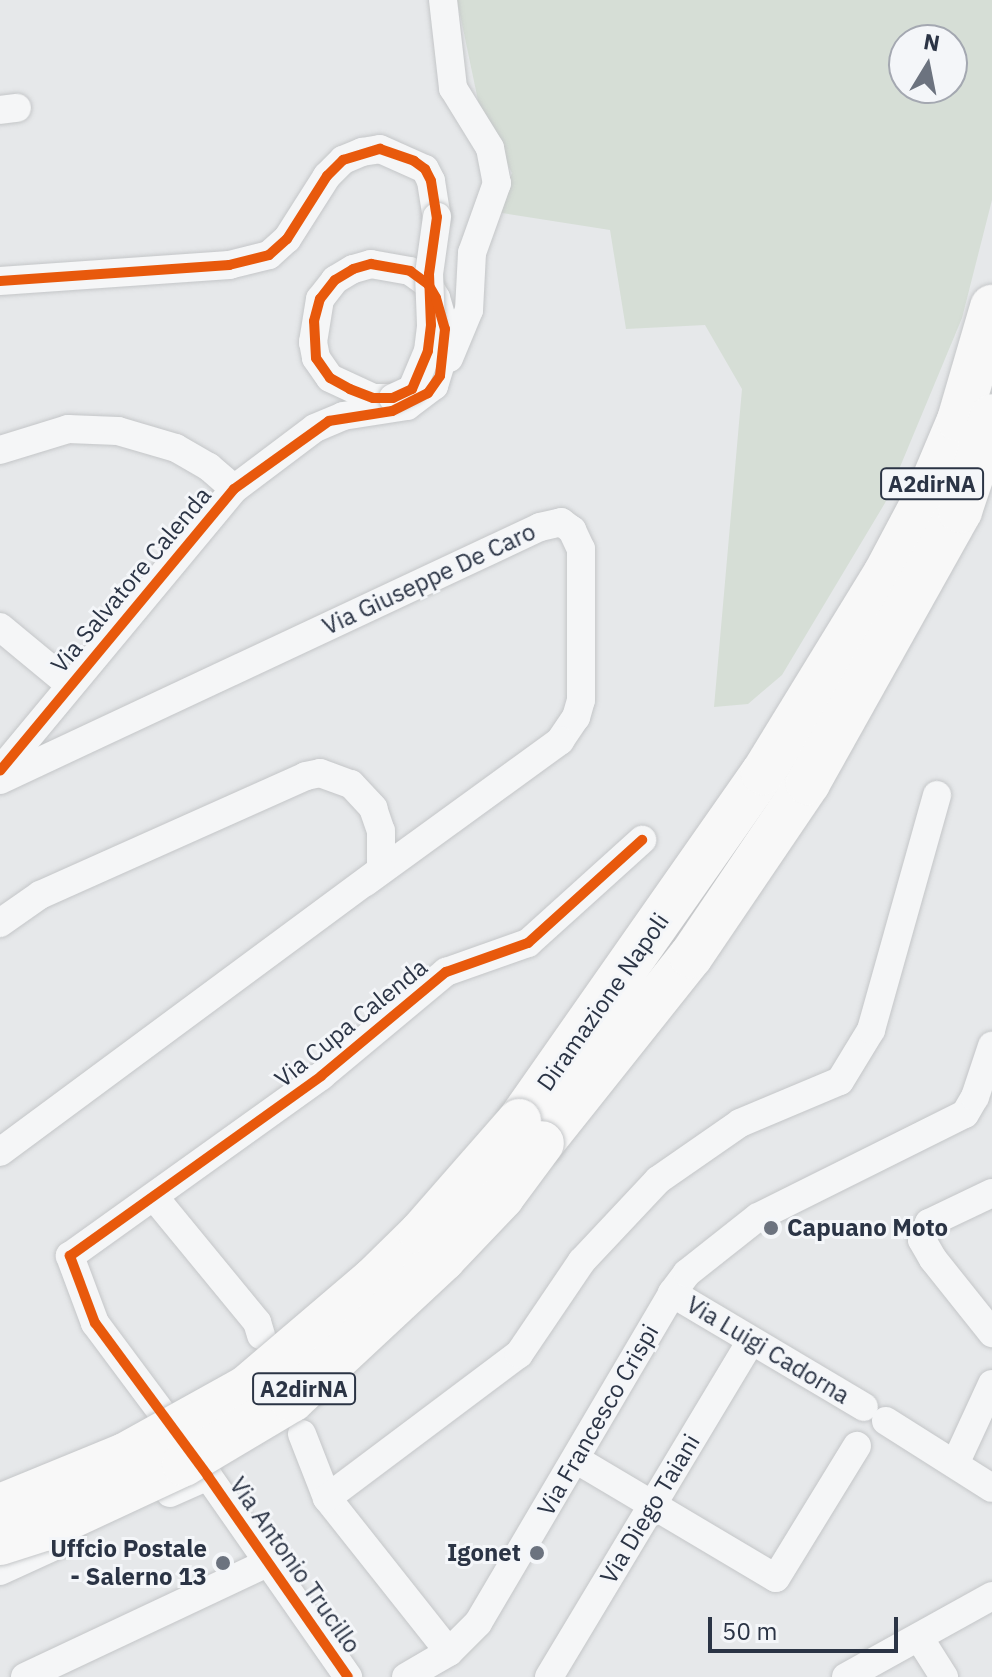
<!DOCTYPE html>
<html>
<head>
<meta charset="utf-8">
<style>
  body { margin:0 }
  #map { position:relative; width:992px; height:1677px; overflow:hidden; background:#e6e8ea; font-family:"IBM Plex Sans",sans-serif }
  div>[style] { position:absolute }
  [style*='--x'] { left:calc(var(--x)*1px); top:calc(var(--y)*1px); width:calc(var(--w)*1px); rotate:calc(var(--a)*1deg) }
  .green>* { inset:0; background:#d6ded6 }
  .roads { filter:drop-shadow(0 0 2px #c4c6c8) drop-shadow(0 0 2px #c4c6c8) }
  .minor>* { height:28px; margin:-14px; padding:0 14px; transform-origin:14px; border-radius:14px; background:#f5f6f7 }
  .motorway>* { height:44px; margin:-22px; padding:0 22px; transform-origin:22px; border-radius:22px; background:#f8f8f8 }
  .bridges { filter:drop-shadow(0 0 2px #c4c6c8) drop-shadow(0 0 2px #c4c6c8) }
  .minor-bridge>* { height:28px; margin:-14px; padding:0 14px; transform-origin:14px; border-radius:14px; background:#f5f6f7 }
  .motorway-bridge>* { height:44px; margin:-22px; padding:0 22px; transform-origin:22px; border-radius:22px; background:#f8f8f8 }
  .cycleway>* { height:10px; margin:-5px; padding:0 5px; transform-origin:5px; border-radius:5px; background:#e8590c }
  .dots>* { width:22px; height:22px; translate:-50% -50%; box-sizing:border-box; border:4px solid #f4f6f9; border-radius:50% }
  span { translate:-50% -50%; white-space:nowrap; text-align:center; line-height:1.15; -webkit-text-stroke:6px #f4f6f9; paint-order:stroke }
  .shield-label span { padding:2px 6px; background:#f4f6f9; border:2px solid; border-radius:6px; -webkit-text-stroke-width:0 }
  .shield-label { font-size:22px; color:#2b3445; font-weight:700 }
  .street-label { font-size:24px; color:#2b3445 }
  .poi-label { font-size:24px; color:#2b3445; font-weight:700 }
  .left { translate:0 -50%; text-align:left }
  .right { translate:-100% -50%; text-align:right }
  .north { position:absolute; left:888px; top:24px; width:80px; height:80px; box-sizing:border-box; background:#f4f6f9; border:2px solid #a4a8b1; border-radius:50%; rotate:10deg; font-size:22px; font-weight:700; line-height:32px; text-align:center; color:#2b3445 }
  .north::after { content:''; display:block; margin:auto; width:28px; height:36px; background:#6c737f; clip-path:polygon(50% 0,100% 100%,50% 72%,0 100%) }
  .scale { position:absolute; left:708px; top:1617px; width:190px; height:36px; box-sizing:border-box; border:4px solid #2b3445; border-top:0; padding-left:10px; font-size:24px; line-height:28px; white-space:nowrap; color:#2b3445; -webkit-text-stroke:6px #f4f6f9; paint-order:stroke }
</style>
</head>
<body>
<div id="map">
  <div class="green">
    <div style="clip-path:polygon(evenodd,457px 0,992px 0,992px 200px,962px 318px,885px 503px,782px 675px,748px 704px,714px 707px,742px 389px,705px 325px,626px 329px,610px 230px,496px 212px,512px 173px,480px 110px,457px 0,904px 40px,952px 40px,952px 88px,904px 88px,904px 40px)"></div>
  </div>
  <div class="roads">
    <div class="minor">
      <div style="--x:443;--y:0;--w:89;--a:83.5"></div>
      <div style="--x:453;--y:88;--w:70;--a:58.3"></div>
      <div style="--x:490;--y:148;--w:36;--a:79"></div>
      <div style="--x:497;--y:183;--w:74;--a:109.7"></div>
      <div style="--x:472;--y:253;--w:57;--a:93"></div>
      <div style="--x:469;--y:310;--w:52;--a:112.6"></div>
      <div style="--x:0;--y:110;--w:17;--a:-7"></div>
      <div style="--x:0;--y:281;--w:230;--a:-4"></div>
      <div style="--x:229;--y:265;--w:41;--a:-14"></div>
      <div style="--x:269;--y:255;--w:24;--a:-42"></div>
      <div style="--x:287;--y:239;--w:75;--a:-57.6"></div>
      <div style="--x:327;--y:176;--w:23;--a:-45"></div>
      <div style="--x:343;--y:160;--w:21;--a:-23"></div>
      <div style="--x:362;--y:152;--w:18;--a:-9"></div>
      <div style="--x:380;--y:149;--w:49;--a:24"></div>
      <div style="--x:425;--y:169;--w:13;--a:63"></div>
      <div style="--x:431;--y:181;--w:36;--a:81"></div>
      <div style="--x:0;--y:450;--w:71;--a:-17.2"></div>
      <div style="--x:68;--y:429;--w:50;--a:2.3"></div>
      <div style="--x:118;--y:431;--w:60;--a:16.3"></div>
      <div style="--x:176;--y:448;--w:38;--a:30"></div>
      <div style="--x:209;--y:467;--w:33;--a:41"></div>
      <div style="--x:0;--y:627;--w:89;--a:39.6"></div>
      <div style="--x:0;--y:771;--w:366;--a:-50.3"></div>
      <div style="--x:234;--y:489;--w:101;--a:-37"></div>
      <div style="--x:315;--y:428;--w:30;--a:-23"></div>
      <div style="--x:343;--y:416;--w:65;--a:-8.9"></div>
      <div style="--x:407;--y:406;--w:34;--a:-37"></div>
      <div style="--x:434;--y:386;--w:38;--a:-73"></div>
      <div style="--x:445;--y:350;--w:21;--a:-90"></div>
      <div style="--x:445;--y:329;--w:32;--a:-106"></div>
      <div style="--x:436;--y:298;--w:16;--a:-120"></div>
      <div style="--x:428;--y:284;--w:22;--a:-144"></div>
      <div style="--x:410;--y:271;--w:40;--a:-170"></div>
      <div style="--x:371;--y:264;--w:19;--a:164"></div>
      <div style="--x:353;--y:269;--w:21;--a:149"></div>
      <div style="--x:335;--y:280;--w:24;--a:128"></div>
      <div style="--x:320;--y:299;--w:44;--a:99.2"></div>
      <div style="--x:313;--y:342;--w:16;--a:79"></div>
      <div style="--x:316;--y:358;--w:24;--a:55"></div>
      <div style="--x:330;--y:378;--w:47;--a:24.9"></div>
      <div style="--x:373;--y:398;--w:20;--a:0"></div>
      <div style="--x:0;--y:780;--w:596;--a:-25.1"></div>
      <div style="--x:540;--y:527;--w:22;--a:-13"></div>
      <div style="--x:561;--y:522;--w:14;--a:36"></div>
      <div style="--x:572;--y:530;--w:21;--a:65"></div>
      <div style="--x:581;--y:549;--w:151;--a:90"></div>
      <div style="--x:581;--y:700;--w:18;--a:106"></div>
      <div style="--x:576;--y:717;--w:29;--a:124"></div>
      <div style="--x:560;--y:741;--w:240;--a:144"></div>
      <div style="--x:0;--y:923;--w:49;--a:-35"></div>
      <div style="--x:40;--y:895;--w:291;--a:-24.1"></div>
      <div style="--x:306;--y:776;--w:14;--a:-12"></div>
      <div style="--x:320;--y:773;--w:33;--a:20"></div>
      <div style="--x:351;--y:784;--w:33;--a:47"></div>
      <div style="--x:373;--y:808;--w:24;--a:71"></div>
      <div style="--x:381;--y:831;--w:39;--a:90"></div>
      <div style="--x:381;--y:870;--w:474;--a:143.5"></div>
      <div style="--x:992;--y:1193;--w:70;--a:154.5"></div>
      <div style="--x:929;--y:1223;--w:18;--a:112"></div>
      <div style="--x:922;--y:1240;--w:22;--a:60"></div>
      <div style="--x:933;--y:1259;--w:95;--a:51.4"></div>
      <div style="--x:155;--y:1198;--w:161;--a:50.6"></div>
      <div style="--x:257;--y:1322;--w:14;--a:73"></div>
      <div style="--x:672;--y:1293;--w:223;--a:30.7"></div>
      <div style="--x:162;--y:1413;--w:112;--a:-126.7"></div>
      <div style="--x:95;--y:1323;--w:72;--a:-110.5"></div>
      <div style="--x:70;--y:1256;--w:309;--a:-35.6"></div>
      <div style="--x:321;--y:1076;--w:163;--a:-39.8"></div>
      <div style="--x:446;--y:972;--w:87;--a:-19.5"></div>
      <div style="--x:528;--y:943;--w:154;--a:-42.1"></div>
      <div style="--x:886;--y:1421;--w:125;--a:32.3"></div>
      <div style="--x:302;--y:1434;--w:69;--a:68.7"></div>
      <div style="--x:327;--y:1498;--w:196;--a:51.6"></div>
      <div style="--x:577;--y:1460;--w:231;--a:30.7"></div>
      <div style="--x:776;--y:1578;--w:155;--a:-58.5"></div>
      <div style="--x:956;--y:1462;--w:86;--a:-65.2"></div>
      <div style="--x:170;--y:1493;--w:42;--a:-24.1"></div>
      <div style="--x:208;--y:1476;--w:245;--a:55.1"></div>
      <div style="--x:327;--y:1498;--w:240;--a:-36.9"></div>
      <div style="--x:519;--y:1354;--w:112;--a:-55.9"></div>
      <div style="--x:582;--y:1261;--w:111;--a:-46.8"></div>
      <div style="--x:658;--y:1180;--w:100;--a:-34.8"></div>
      <div style="--x:740;--y:1123;--w:108;--a:-22.8"></div>
      <div style="--x:840;--y:1081;--w:60;--a:-58.7"></div>
      <div style="--x:871;--y:1030;--w:244;--a:-74.3"></div>
      <div style="--x:0;--y:1571;--w:77;--a:-24.6"></div>
      <div style="--x:920;--y:1639;--w:45;--a:57.7"></div>
      <div style="--x:25;--y:1677;--w:268;--a:-25.2"></div>
      <div style="--x:406;--y:1677;--w:50;--a:-30.2"></div>
      <div style="--x:449;--y:1652;--w:41;--a:-45"></div>
      <div style="--x:478;--y:1623;--w:383;--a:-59.5"></div>
      <div style="--x:672;--y:1293;--w:25;--a:-53"></div>
      <div style="--x:687;--y:1273;--w:90;--a:-38.3"></div>
      <div style="--x:758;--y:1217;--w:231;--a:-26.5"></div>
      <div style="--x:965;--y:1114;--w:20;--a:-60"></div>
      <div style="--x:975;--y:1097;--w:54;--a:-71.6"></div>
      <div style="--x:549;--y:1677;--w:391;--a:-59"></div>
      <div style="--x:846;--y:1677;--w:167;--a:-29"></div>
    </div>
    <div class="motorway">
      <div style="--x:519;--y:1121;--w:425;--a:-55"></div>
      <div style="--x:763;--y:773;--w:233;--a:-58.5"></div>
      <div style="--x:885;--y:574;--w:94;--a:-62.1"></div>
      <div style="--x:929;--y:491;--w:77;--a:-67.1"></div>
      <div style="--x:959;--y:420;--w:118;--a:-73.7"></div>
      <div style="--x:542;--y:1143;--w:239;--a:-51.5"></div>
      <div style="--x:691;--y:956;--w:209;--a:-55.9"></div>
      <div style="--x:808;--y:783;--w:312;--a:-60.8"></div>
      <div style="--x:960;--y:511;--w:100;--a:-71.4"></div>
    </div>
  </div>
  <div class="bridges">
    <div class="minor-bridge">
      <div style="--x:393;--y:398;--w:21;--a:-25"></div>
      <div style="--x:412;--y:389;--w:41;--a:-67.2"></div>
      <div style="--x:428;--y:351;--w:26;--a:-83"></div>
      <div style="--x:431;--y:325;--w:51;--a:-92.2"></div>
      <div style="--x:429;--y:274;--w:58;--a:-82"></div>
    </div>
    <div class="motorway-bridge">
      <div style="--x:0;--y:1506;--w:135;--a:-22.2"></div>
      <div style="--x:125;--y:1455;--w:138;--a:-29"></div>
      <div style="--x:246;--y:1388;--w:168;--a:-40.4"></div>
      <div style="--x:374;--y:1279;--w:66;--a:-44.4"></div>
      <div style="--x:421;--y:1233;--w:149;--a:-48.8"></div>
      <div style="--x:0;--y:1543;--w:46;--a:-17.7"></div>
      <div style="--x:44;--y:1529;--w:154;--a:-24.9"></div>
      <div style="--x:184;--y:1464;--w:126;--a:-30.7"></div>
      <div style="--x:292;--y:1400;--w:207;--a:-43"></div>
      <div style="--x:443;--y:1259;--w:86;--a:-46.4"></div>
      <div style="--x:502;--y:1197;--w:67;--a:-53.5"></div>
    </div>
  </div>
  <div class="cycleway">
    <div style="--x:0;--y:281;--w:230;--a:-4"></div>
    <div style="--x:229;--y:265;--w:41;--a:-14"></div>
    <div style="--x:269;--y:255;--w:24;--a:-42"></div>
    <div style="--x:287;--y:239;--w:75;--a:-57.6"></div>
    <div style="--x:327;--y:176;--w:23;--a:-45"></div>
    <div style="--x:343;--y:160;--w:39;--a:-17"></div>
    <div style="--x:380;--y:149;--w:36;--a:19"></div>
    <div style="--x:414;--y:161;--w:14;--a:36"></div>
    <div style="--x:425;--y:169;--w:13;--a:63"></div>
    <div style="--x:431;--y:181;--w:36;--a:81"></div>
    <div style="--x:437;--y:217;--w:58;--a:98"></div>
    <div style="--x:429;--y:274;--w:51;--a:87.8"></div>
    <div style="--x:431;--y:325;--w:26;--a:97"></div>
    <div style="--x:428;--y:351;--w:41;--a:112.8"></div>
    <div style="--x:412;--y:389;--w:21;--a:155"></div>
    <div style="--x:393;--y:398;--w:20;--a:180"></div>
    <div style="--x:373;--y:398;--w:25;--a:-159"></div>
    <div style="--x:350;--y:389;--w:23;--a:-151"></div>
    <div style="--x:330;--y:378;--w:24;--a:-125"></div>
    <div style="--x:316;--y:358;--w:37;--a:-93"></div>
    <div style="--x:314;--y:321;--w:23;--a:-75"></div>
    <div style="--x:320;--y:299;--w:24;--a:-52"></div>
    <div style="--x:335;--y:280;--w:21;--a:-31"></div>
    <div style="--x:353;--y:269;--w:19;--a:-16"></div>
    <div style="--x:371;--y:264;--w:40;--a:10"></div>
    <div style="--x:410;--y:271;--w:22;--a:36"></div>
    <div style="--x:428;--y:284;--w:16;--a:60"></div>
    <div style="--x:436;--y:298;--w:32;--a:74"></div>
    <div style="--x:445;--y:329;--w:47;--a:96.1"></div>
    <div style="--x:440;--y:376;--w:21;--a:125"></div>
    <div style="--x:428;--y:393;--w:40;--a:153.4"></div>
    <div style="--x:392;--y:411;--w:64;--a:171"></div>
    <div style="--x:329;--y:421;--w:117;--a:144.4"></div>
    <div style="--x:234;--y:489;--w:366;--a:129.7"></div>
    <div style="--x:348;--y:1677;--w:245;--a:-124.9"></div>
    <div style="--x:208;--y:1476;--w:190;--a:-126.4"></div>
    <div style="--x:95;--y:1323;--w:72;--a:-110.5"></div>
    <div style="--x:70;--y:1256;--w:309;--a:-35.6"></div>
    <div style="--x:321;--y:1076;--w:163;--a:-39.8"></div>
    <div style="--x:446;--y:972;--w:87;--a:-19.5"></div>
    <div style="--x:528;--y:943;--w:154;--a:-42.1"></div>
  </div>
  <div class="dots">
    <div style="left:771px;top:1228px;background:#6c737f"></div>
    <div style="left:537px;top:1553px;background:#6c737f"></div>
    <div style="left:223px;top:1563px;background:#6c737f"></div>
  </div>
  <div class="shield-label">
    <span style="left:932px;top:484px">A2dirNA</span>
    <span style="left:304px;top:1389px">A2dirNA</span>
  </div>
  <div class="street-label">
    <span style="left:429px;top:579px;rotate:-25deg">Via Giuseppe De Caro</span>
    <span style="left:131px;top:580px;rotate:-50deg">Via Salvatore Calenda</span>
    <span style="left:603px;top:1002px;rotate:-55deg">Diramazione Napoli</span>
    <span style="left:351px;top:1023px;rotate:-39deg">Via Cupa Calenda</span>
    <span style="left:768px;top:1350px;rotate:31deg">Via Luigi Cadorna</span>
    <span style="left:598px;top:1420px;rotate:-60deg">Via Francesco Crispi</span>
    <span style="left:650px;top:1509px;rotate:-59deg">Via Diego Taiani</span>
    <span style="left:295px;top:1565px;rotate:55deg">Via Antonio Trucillo</span>
  </div>
  <div class="poi-label">
    <span class="left" style="left:787px;top:1228px">Capuano Moto</span>
    <span class="right" style="left:207px;top:1563px">Uffcio Postale<br>- Salerno 13</span>
    <span class="right" style="left:521px;top:1553px">Igonet</span>
  </div>
  <div class="north">N</div>
  <div class="scale">50 m</div>
</div>
</body>
</html>
